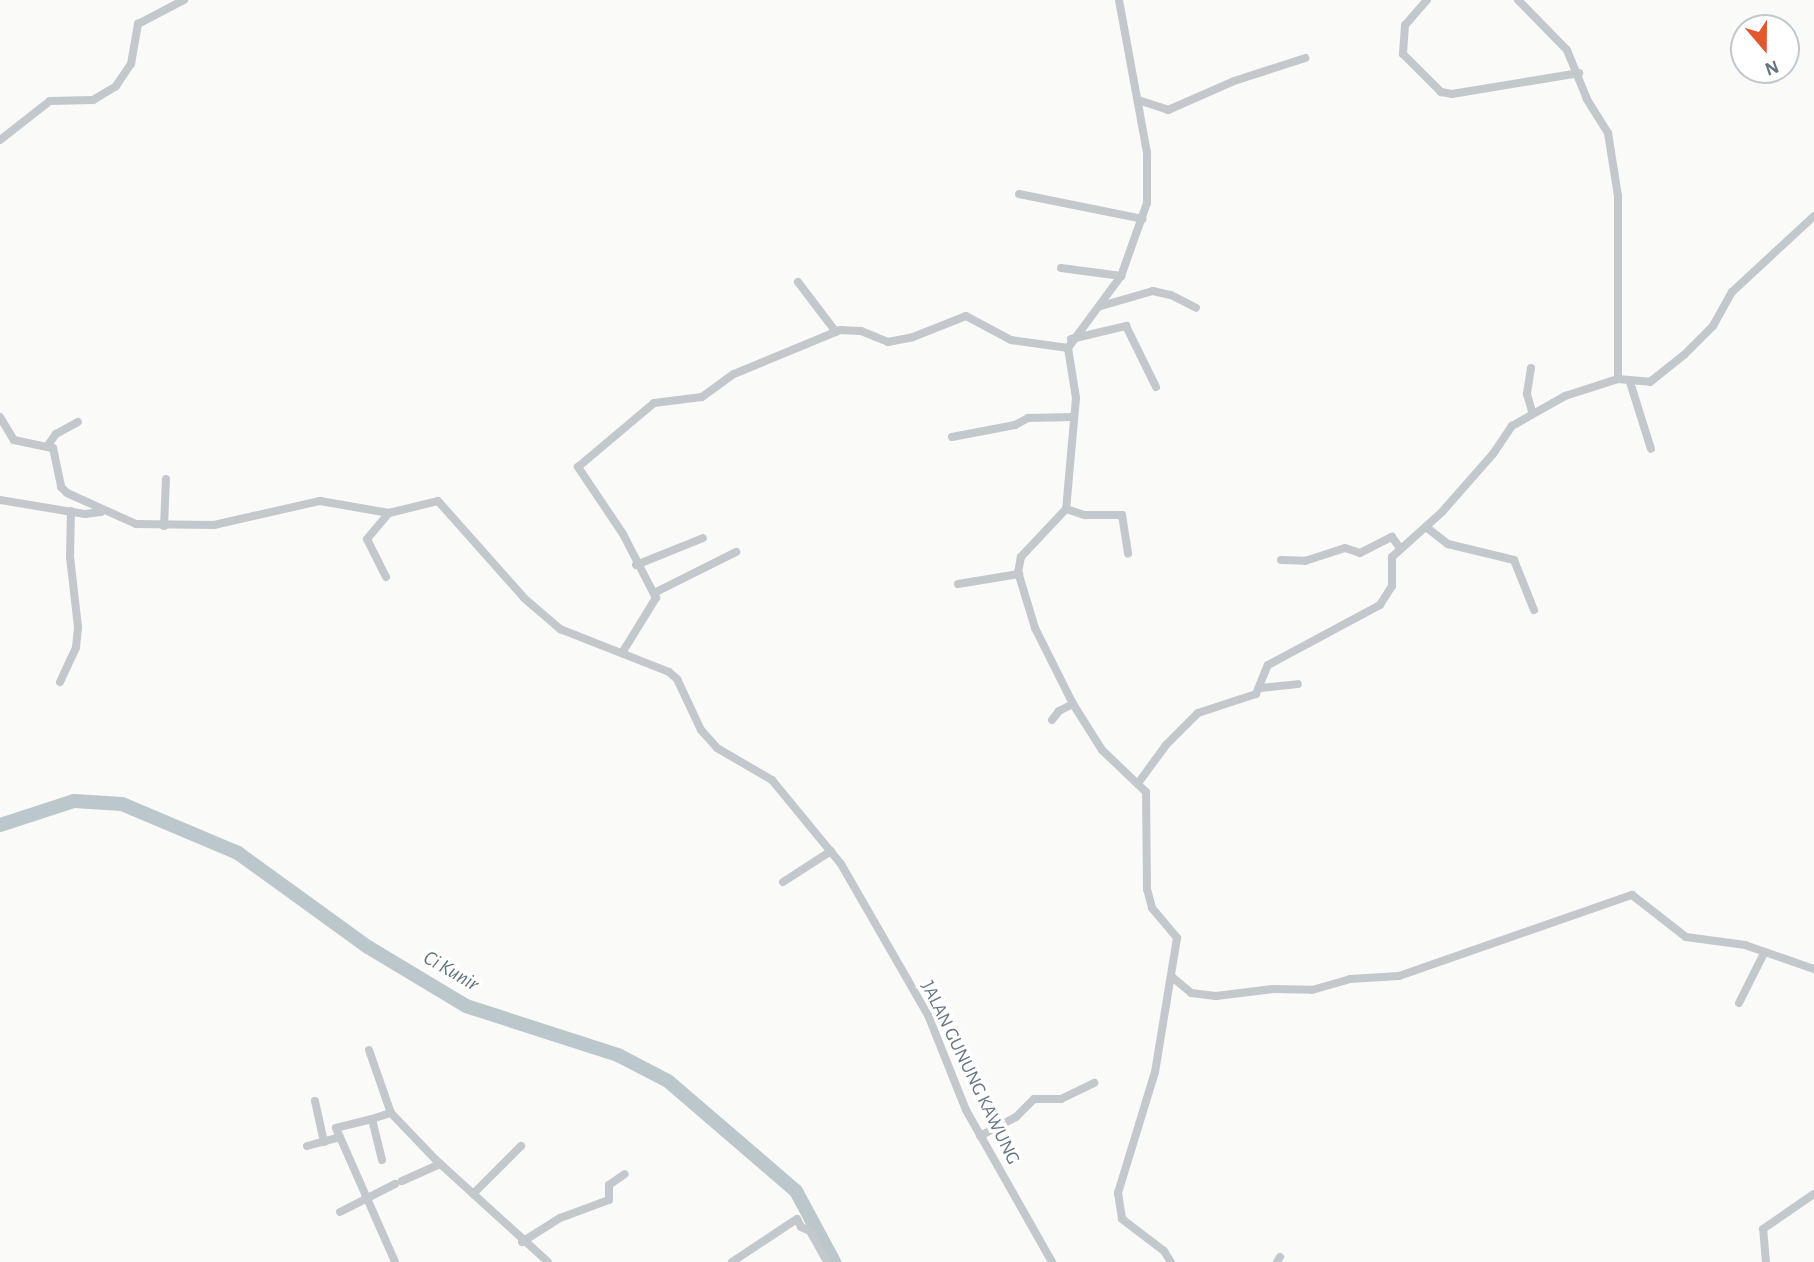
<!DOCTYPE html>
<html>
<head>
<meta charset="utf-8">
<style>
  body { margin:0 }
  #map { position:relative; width:1814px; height:1262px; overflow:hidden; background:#fafaf8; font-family:"Alegreya Sans",sans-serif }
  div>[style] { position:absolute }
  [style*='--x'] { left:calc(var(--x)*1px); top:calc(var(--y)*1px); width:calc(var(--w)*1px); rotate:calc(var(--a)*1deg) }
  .river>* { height:14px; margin:-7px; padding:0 7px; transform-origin:7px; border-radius:7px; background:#bbc7cb }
  .minor>* { height:8px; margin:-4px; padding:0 4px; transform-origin:4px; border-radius:4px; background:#c3c8cc }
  span { translate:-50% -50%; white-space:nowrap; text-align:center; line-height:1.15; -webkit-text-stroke:7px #fff; paint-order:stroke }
  .street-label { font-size:19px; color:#657683 }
  .water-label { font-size:21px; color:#60757c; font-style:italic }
  .north { position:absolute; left:1730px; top:14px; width:70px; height:70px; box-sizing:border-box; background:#fff; border:2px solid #c1c8cd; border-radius:50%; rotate:160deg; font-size:19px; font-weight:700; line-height:28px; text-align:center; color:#657683 }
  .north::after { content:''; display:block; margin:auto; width:24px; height:32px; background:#e4572e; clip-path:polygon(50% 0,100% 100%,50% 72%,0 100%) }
</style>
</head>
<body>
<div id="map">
  <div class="river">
    <div style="--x:0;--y:825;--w:78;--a:-18"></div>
    <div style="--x:74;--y:801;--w:48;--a:3.6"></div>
    <div style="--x:122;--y:804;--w:126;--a:22.9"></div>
    <div style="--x:238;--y:853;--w:160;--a:35.9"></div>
    <div style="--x:368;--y:947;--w:114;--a:31"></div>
    <div style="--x:466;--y:1006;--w:160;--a:17.9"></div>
    <div style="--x:618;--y:1055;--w:56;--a:27.5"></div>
    <div style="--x:668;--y:1081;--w:169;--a:40.7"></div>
    <div style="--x:796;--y:1191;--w:81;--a:61.8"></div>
  </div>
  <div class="minor">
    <div style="--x:1119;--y:0;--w:156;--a:79.6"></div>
    <div style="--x:1147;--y:153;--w:50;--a:90"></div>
    <div style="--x:1147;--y:203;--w:77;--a:109.6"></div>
    <div style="--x:1121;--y:276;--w:89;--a:126.4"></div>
    <div style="--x:1068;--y:348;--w:51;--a:80.9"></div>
    <div style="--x:1076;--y:398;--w:111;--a:95.1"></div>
    <div style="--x:1066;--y:509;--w:66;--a:133.2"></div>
    <div style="--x:1021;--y:557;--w:15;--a:101"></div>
    <div style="--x:1018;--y:572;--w:59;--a:73.1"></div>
    <div style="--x:1035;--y:628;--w:85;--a:63.4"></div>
    <div style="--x:1073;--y:704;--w:54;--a:57.8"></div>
    <div style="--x:1102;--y:750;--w:61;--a:43.7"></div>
    <div style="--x:1146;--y:792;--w:97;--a:89.4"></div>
    <div style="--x:1147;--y:889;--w:20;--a:75"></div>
    <div style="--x:1152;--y:908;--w:39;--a:50"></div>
    <div style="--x:1177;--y:938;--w:136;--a:99.3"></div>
    <div style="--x:1155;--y:1072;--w:127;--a:107"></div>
    <div style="--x:1118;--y:1193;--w:26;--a:81"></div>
    <div style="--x:1122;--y:1219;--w:53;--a:37.3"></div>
    <div style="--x:1164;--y:1251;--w:13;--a:58"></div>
    <div style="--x:1427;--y:0;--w:33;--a:131"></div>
    <div style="--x:1405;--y:25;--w:29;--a:94"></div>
    <div style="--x:1403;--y:54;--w:54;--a:45"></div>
    <div style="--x:1441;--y:92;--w:11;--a:10"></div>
    <div style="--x:1452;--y:94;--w:129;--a:-9.4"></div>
    <div style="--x:1138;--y:100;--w:32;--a:18"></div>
    <div style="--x:1168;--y:110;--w:72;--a:-23.7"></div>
    <div style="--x:1234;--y:81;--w:75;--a:-17.9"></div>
    <div style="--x:0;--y:140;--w:63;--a:-38"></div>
    <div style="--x:50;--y:101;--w:43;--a:-1.3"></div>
    <div style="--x:93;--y:100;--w:27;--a:-31"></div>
    <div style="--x:116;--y:86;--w:27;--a:-56"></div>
    <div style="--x:131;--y:64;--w:41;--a:-80.1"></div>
    <div style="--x:138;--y:24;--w:52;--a:-27.6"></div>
    <div style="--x:1019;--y:194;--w:126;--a:11.4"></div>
    <div style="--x:1061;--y:268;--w:61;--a:7.6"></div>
    <div style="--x:798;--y:282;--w:63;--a:52.8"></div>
    <div style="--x:1101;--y:306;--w:54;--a:-16.1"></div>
    <div style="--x:1153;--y:291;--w:18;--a:13"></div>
    <div style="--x:1171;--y:295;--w:28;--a:27"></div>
    <div style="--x:1071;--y:339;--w:57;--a:-13.3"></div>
    <div style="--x:1126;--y:326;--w:68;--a:63.8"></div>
    <div style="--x:1531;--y:368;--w:26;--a:99"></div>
    <div style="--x:1527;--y:394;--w:19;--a:74"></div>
    <div style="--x:1618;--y:379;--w:32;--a:5"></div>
    <div style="--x:1650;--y:382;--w:43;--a:-38.5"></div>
    <div style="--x:1684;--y:355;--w:41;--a:-45"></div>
    <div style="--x:1713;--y:326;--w:39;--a:-61"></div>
    <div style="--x:1732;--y:292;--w:112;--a:-42.8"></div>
    <div style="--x:1630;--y:382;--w:70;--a:72.6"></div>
    <div style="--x:0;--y:417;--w:27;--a:59"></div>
    <div style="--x:14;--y:440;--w:40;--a:12"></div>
    <div style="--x:53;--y:448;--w:40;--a:78"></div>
    <div style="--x:61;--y:487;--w:8;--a:45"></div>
    <div style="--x:67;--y:493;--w:76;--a:24.2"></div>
    <div style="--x:136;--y:524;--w:78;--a:0.7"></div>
    <div style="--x:214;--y:525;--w:109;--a:-12.8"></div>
    <div style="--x:320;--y:501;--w:70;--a:9.9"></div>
    <div style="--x:389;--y:513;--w:50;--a:-13.8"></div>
    <div style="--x:438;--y:501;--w:130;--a:48.4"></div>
    <div style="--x:524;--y:598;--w:48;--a:40.7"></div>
    <div style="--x:560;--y:629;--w:117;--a:21.5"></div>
    <div style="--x:669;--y:672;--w:11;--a:41"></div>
    <div style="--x:677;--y:679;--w:56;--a:64.8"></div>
    <div style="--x:701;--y:730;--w:24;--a:48"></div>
    <div style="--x:717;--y:748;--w:64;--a:30.2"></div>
    <div style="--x:772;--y:780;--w:109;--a:50.6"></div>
    <div style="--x:841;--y:864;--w:174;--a:60.1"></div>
    <div style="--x:928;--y:1015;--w:102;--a:68.2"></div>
    <div style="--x:966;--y:1110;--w:175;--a:60.5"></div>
    <div style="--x:952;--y:437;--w:64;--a:-10.8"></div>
    <div style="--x:1015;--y:425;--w:15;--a:-28"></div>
    <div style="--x:1028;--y:418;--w:46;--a:-1.2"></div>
    <div style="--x:48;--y:445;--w:14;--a:-54"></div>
    <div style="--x:56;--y:434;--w:25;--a:-29"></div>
    <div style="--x:0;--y:500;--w:86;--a:9.4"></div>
    <div style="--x:85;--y:514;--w:16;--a:-7"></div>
    <div style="--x:1066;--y:509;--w:20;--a:18"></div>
    <div style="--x:1085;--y:515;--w:37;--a:0"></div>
    <div style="--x:1122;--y:515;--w:39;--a:81"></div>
    <div style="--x:164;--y:526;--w:47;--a:-87.6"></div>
    <div style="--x:1426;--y:527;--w:28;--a:38"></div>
    <div style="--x:1448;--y:544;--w:68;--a:13.6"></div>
    <div style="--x:1514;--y:560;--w:54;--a:68.2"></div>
    <div style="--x:1281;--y:560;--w:24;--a:2"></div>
    <div style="--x:1305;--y:561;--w:42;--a:-18"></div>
    <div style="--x:1345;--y:548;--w:16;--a:18"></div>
    <div style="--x:1360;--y:553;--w:36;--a:-27"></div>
    <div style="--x:1392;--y:537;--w:14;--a:54"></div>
    <div style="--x:636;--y:565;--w:72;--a:-21.9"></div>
    <div style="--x:386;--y:577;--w:42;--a:-116.6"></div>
    <div style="--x:367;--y:539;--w:34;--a:-50"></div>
    <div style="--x:958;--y:584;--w:62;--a:-9.3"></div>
    <div style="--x:654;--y:593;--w:92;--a:-26.6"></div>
    <div style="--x:622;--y:653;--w:65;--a:-58.3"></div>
    <div style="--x:656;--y:598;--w:72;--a:-117.3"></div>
    <div style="--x:623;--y:534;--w:81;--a:-123.9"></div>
    <div style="--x:578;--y:467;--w:99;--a:-40.1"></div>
    <div style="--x:654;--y:403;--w:48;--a:-7.1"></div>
    <div style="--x:702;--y:397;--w:39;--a:-36"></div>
    <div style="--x:734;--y:374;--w:115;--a:-22.5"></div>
    <div style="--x:840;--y:330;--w:21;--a:3"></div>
    <div style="--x:861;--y:331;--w:29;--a:22"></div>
    <div style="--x:888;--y:342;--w:25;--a:-11"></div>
    <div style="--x:913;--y:337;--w:57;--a:-21.6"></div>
    <div style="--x:966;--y:316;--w:51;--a:28.1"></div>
    <div style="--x:1011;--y:340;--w:58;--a:8"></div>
    <div style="--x:60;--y:682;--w:38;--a:-65"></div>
    <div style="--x:76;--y:647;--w:20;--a:-84"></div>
    <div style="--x:78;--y:627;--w:70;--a:-96.5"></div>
    <div style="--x:70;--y:557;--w:46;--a:-88.8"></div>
    <div style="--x:1261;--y:688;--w:37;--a:-6"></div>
    <div style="--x:1052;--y:720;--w:11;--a:-52"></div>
    <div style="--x:1059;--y:711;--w:16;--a:-27"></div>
    <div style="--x:1139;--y:782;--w:46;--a:-53.9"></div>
    <div style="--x:1166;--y:745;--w:45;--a:-45"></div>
    <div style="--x:1198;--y:713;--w:61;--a:-18.1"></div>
    <div style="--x:1256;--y:694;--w:31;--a:-68"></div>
    <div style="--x:1268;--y:665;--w:127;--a:-28.2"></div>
    <div style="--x:1380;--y:605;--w:22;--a:-58"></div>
    <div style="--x:1392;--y:586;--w:29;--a:-90"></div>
    <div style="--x:1392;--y:557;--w:67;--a:-42"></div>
    <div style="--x:1442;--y:512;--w:77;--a:-48.7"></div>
    <div style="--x:1493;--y:454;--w:34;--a:-56"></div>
    <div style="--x:1512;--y:426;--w:61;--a:-29.5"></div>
    <div style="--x:1565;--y:396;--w:56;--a:-17.8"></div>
    <div style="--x:1618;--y:379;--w:183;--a:-90"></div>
    <div style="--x:1618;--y:196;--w:64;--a:-99"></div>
    <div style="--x:1608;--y:133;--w:40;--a:-122"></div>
    <div style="--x:1587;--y:99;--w:53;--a:-112.2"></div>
    <div style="--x:1567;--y:50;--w:70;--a:-134.4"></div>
    <div style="--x:783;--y:882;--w:57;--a:-32.9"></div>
    <div style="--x:1171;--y:976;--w:26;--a:40"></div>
    <div style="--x:1191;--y:993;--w:25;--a:7"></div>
    <div style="--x:1216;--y:996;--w:57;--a:-7"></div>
    <div style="--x:1273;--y:989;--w:39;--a:1"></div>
    <div style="--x:1312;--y:990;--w:40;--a:-16"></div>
    <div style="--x:1350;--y:979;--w:49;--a:-3.5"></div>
    <div style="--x:1399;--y:976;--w:247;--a:-19.2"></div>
    <div style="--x:1632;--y:895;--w:68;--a:37.9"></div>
    <div style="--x:1686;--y:937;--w:60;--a:7.7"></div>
    <div style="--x:1745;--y:945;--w:73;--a:19.2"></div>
    <div style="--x:1739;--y:1003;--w:56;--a:-63.4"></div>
    <div style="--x:369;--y:1050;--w:67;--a:70.8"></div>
    <div style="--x:391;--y:1113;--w:65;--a:46.2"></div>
    <div style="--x:436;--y:1160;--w:151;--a:42.3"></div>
    <div style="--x:315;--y:1101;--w:42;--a:77.6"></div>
    <div style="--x:372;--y:1119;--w:37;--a:166"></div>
    <div style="--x:336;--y:1128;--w:146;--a:66.2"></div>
    <div style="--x:980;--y:1136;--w:41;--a:-27.8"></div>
    <div style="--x:1016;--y:1117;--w:25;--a:-45"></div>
    <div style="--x:1034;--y:1099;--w:27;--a:0"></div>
    <div style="--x:1061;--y:1099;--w:37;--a:-26"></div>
    <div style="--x:307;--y:1146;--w:34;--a:-15"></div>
    <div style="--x:382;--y:1160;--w:42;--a:-103.7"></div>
    <div style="--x:372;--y:1119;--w:20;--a:-18"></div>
    <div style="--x:402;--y:1181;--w:42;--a:-24.1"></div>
    <div style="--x:473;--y:1194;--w:68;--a:-45"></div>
    <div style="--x:340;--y:1212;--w:62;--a:-27"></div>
    <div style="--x:522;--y:1242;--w:45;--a:-32.3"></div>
    <div style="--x:560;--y:1218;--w:52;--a:-20.2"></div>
    <div style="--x:609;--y:1200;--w:15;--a:-90"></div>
    <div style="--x:609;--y:1185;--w:19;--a:-35"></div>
    <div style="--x:732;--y:1262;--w:78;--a:-33.5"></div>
    <div style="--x:797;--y:1219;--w:9;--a:63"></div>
    <div style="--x:801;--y:1227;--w:10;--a:24"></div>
    <div style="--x:810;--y:1231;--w:35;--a:61"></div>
    <div style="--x:1277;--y:1262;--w:6;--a:-59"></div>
    <div style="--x:1766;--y:1262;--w:33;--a:-95"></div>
    <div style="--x:1763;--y:1229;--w:62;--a:-34.5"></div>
  </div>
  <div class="street-label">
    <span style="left:970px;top:1073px;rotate:64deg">JALAN GUNUNG KAWUNG</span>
  </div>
  <div class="water-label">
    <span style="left:451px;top:971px;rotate:30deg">Ci Kunir</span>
  </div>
  <div class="north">N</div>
</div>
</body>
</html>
